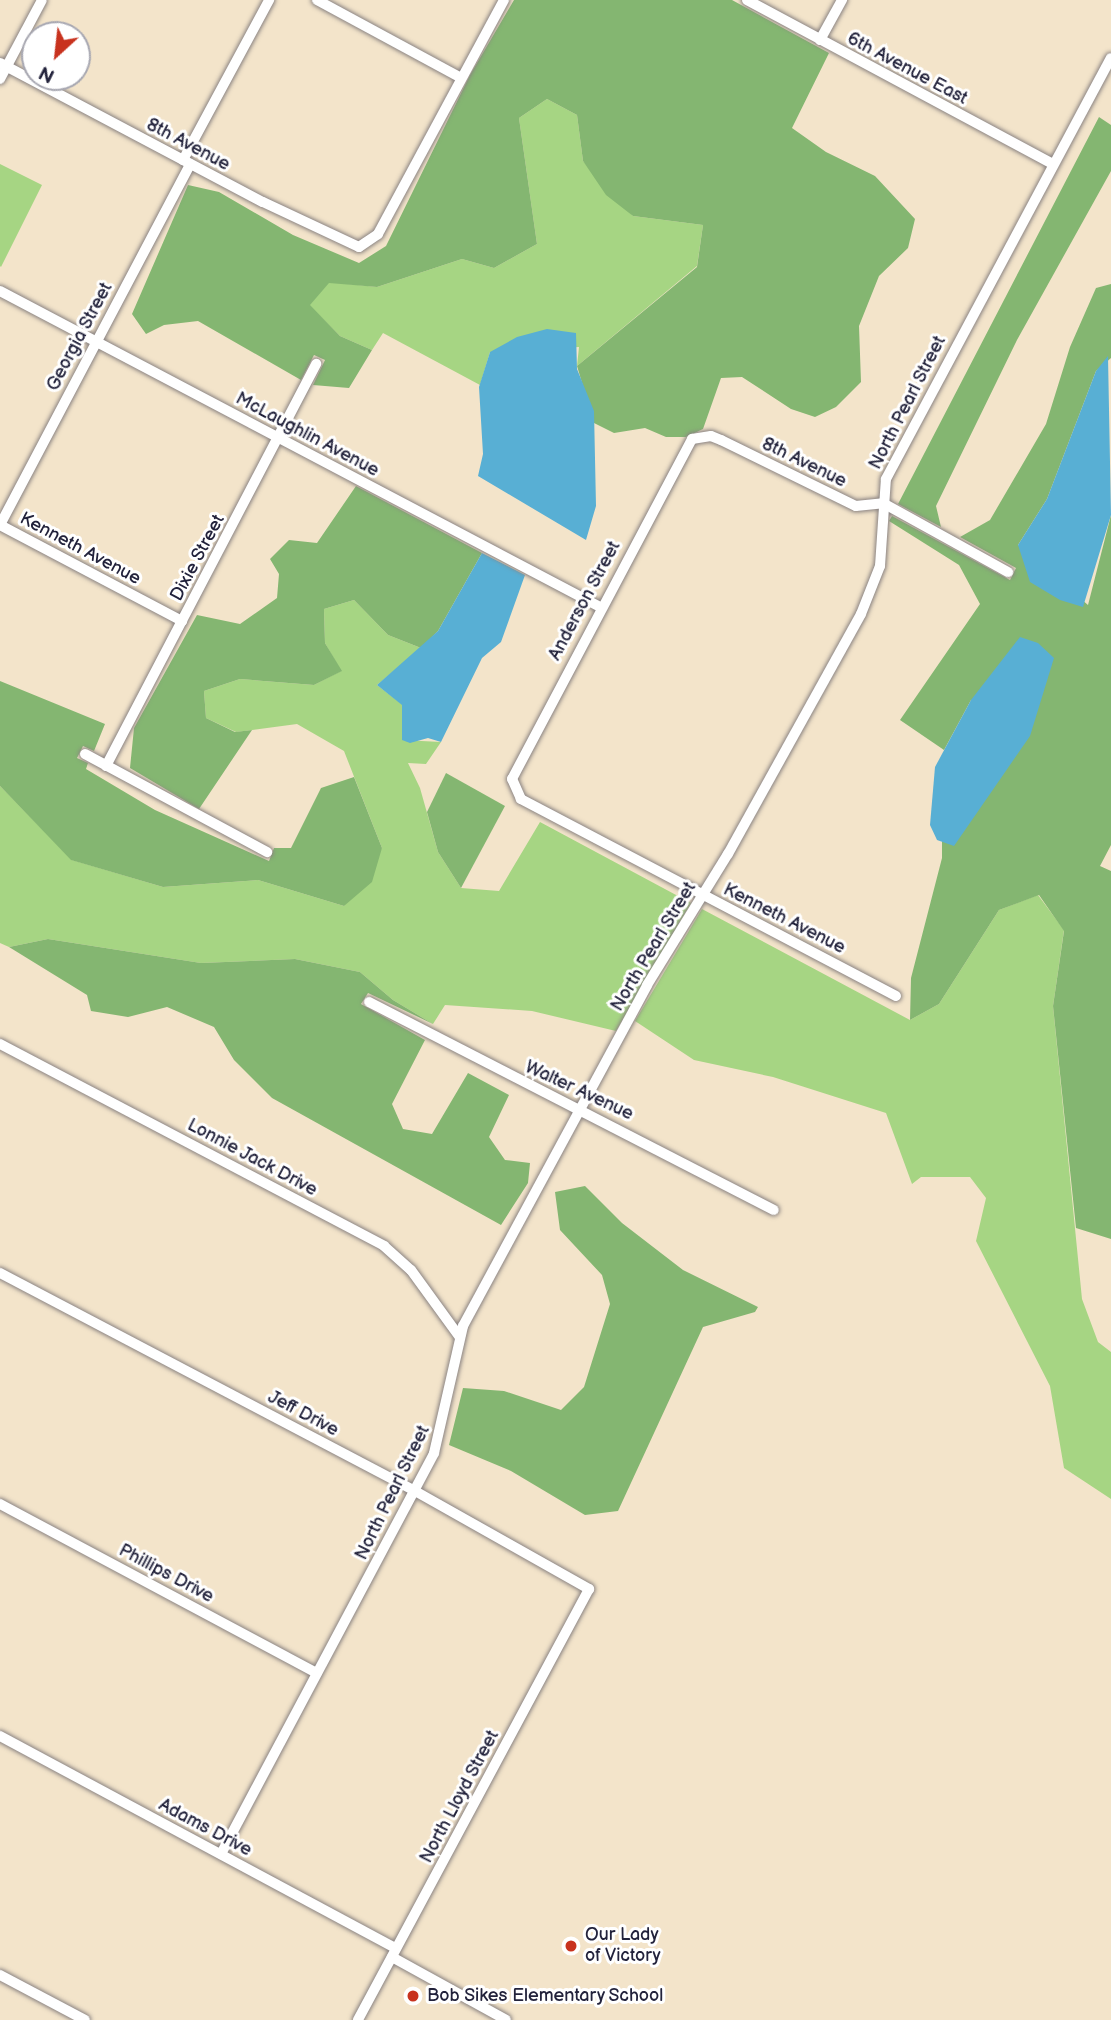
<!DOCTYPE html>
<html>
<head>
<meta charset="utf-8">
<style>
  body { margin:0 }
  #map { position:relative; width:1111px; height:2020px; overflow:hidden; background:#f3e4ca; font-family:"Balsamiq Sans",sans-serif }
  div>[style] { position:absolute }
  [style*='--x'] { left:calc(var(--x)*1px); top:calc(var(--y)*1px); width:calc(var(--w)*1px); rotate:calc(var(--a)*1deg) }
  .green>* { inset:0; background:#a6d583 }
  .forest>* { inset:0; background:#84b671 }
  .water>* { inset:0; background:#58afd4 }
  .roads { filter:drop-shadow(0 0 2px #8a8382) drop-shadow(0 0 2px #8a8382) }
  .minor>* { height:10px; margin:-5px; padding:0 5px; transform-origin:5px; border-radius:5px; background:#fff }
  .dots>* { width:19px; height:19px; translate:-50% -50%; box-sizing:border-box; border:4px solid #fff; border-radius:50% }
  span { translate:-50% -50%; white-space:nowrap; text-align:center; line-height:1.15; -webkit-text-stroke:6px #fff; paint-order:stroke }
  .street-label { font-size:18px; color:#22223b }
  .poi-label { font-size:18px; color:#22223b }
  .left { translate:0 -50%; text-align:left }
  .north { position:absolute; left:21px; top:21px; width:70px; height:70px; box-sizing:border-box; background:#fff; border:2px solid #a7a7b1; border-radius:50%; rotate:207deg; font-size:19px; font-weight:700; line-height:28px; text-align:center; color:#22223b }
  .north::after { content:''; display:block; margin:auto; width:24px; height:32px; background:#c8321e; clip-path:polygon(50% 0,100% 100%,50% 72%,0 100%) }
</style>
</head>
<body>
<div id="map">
  <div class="green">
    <div style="clip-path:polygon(547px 99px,577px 115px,583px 161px,633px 216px,703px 225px,697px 266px,577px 366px,579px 347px,490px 352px,480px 385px,383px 333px,372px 350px,340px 336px,309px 305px,329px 282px,377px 287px,462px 259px,494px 268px,537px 244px,519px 118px)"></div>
    <div style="clip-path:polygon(0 164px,42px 185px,1px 267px,0 266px)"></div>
    <div style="clip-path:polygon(354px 600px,388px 635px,421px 648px,377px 685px,403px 705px,402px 740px,441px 742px,426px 764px,408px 763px,420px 788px,438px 852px,461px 888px,499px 891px,540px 822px,691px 903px,616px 1031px,532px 1011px,445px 1005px,433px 1024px,393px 1000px,360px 972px,295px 959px,201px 963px,48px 939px,9px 947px,0 943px,0 786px,72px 860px,163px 887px,258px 880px,344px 906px,382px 848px,344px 751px,297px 724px,236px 732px,206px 718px,204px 691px,240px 679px,314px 685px,341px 671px,325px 643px,324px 609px)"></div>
    <div style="clip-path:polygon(1038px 895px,1064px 930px,1053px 1006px,1082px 1299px,1098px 1342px,1111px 1352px,1111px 1499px,1064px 1468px,1050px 1386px,976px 1241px,986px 1198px,970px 1177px,921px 1177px,912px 1184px,886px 1113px,773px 1077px,694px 1060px,635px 1021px,702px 909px,910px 1020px,939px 1004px,999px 910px)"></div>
  </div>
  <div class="forest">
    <div style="clip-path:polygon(514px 0,732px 0,829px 53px,792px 128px,826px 152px,875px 176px,915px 219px,908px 248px,879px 276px,859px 326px,861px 382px,836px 407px,815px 417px,791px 409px,742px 377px,721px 378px,703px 429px,686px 437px,666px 437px,645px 428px,614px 433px,594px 423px,577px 366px,697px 267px,703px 225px,633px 216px,606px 195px,583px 161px,577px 115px,547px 99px,519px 118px,537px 244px,494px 268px,462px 259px,377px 287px,329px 283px,310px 305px,340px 336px,372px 350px,349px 388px,313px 385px,325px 360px,314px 355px,301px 380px,198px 321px,164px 325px,146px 334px,132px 314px,188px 185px,219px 192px,293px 235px,359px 263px,386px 246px,470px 75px)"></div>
    <div style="clip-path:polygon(1099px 117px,1111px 125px,1111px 171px,1017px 340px,936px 506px,941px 527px,898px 504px)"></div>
    <div style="clip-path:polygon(1111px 284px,1111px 358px,1096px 371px,1047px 499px,1018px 545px,1088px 605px,1111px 515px,1111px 845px,1100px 866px,1111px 871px,1111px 1239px,1076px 1228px,1053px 1006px,1064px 931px,1039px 895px,999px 910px,939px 1004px,910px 1020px,911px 978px,942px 858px,942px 841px,954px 845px,971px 700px,944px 750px,900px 720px,980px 604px,959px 565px,889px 521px,892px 516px,1010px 580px,1016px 568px,960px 537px,990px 520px,1046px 424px,1070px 347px,1096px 288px)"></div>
    <div style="clip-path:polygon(356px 486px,482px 553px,438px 631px,421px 648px,388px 635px,354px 600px,324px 609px,325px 643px,342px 671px,314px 685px,240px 679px,204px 691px,206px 718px,235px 732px,252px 730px,199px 809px,130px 768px,134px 728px,197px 615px,240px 624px,277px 598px,279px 574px,270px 559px,289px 540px,317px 543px)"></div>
    <div style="clip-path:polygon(0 681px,105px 724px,94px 751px,83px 746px,77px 758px,88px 763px,86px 769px,155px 810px,269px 861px,274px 848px,291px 848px,321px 788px,354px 777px,382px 848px,372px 882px,344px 906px,258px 880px,163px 887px,71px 860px,0 786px)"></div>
    <div style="clip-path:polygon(446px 773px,505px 806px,461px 888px,438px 852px,427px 812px)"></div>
    <div style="clip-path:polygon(48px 939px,201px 963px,295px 959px,360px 972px,393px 1000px,433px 1024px,368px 993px,361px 1004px,425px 1040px,392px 1104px,403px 1129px,432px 1134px,468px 1073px,509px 1095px,489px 1137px,505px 1160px,530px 1163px,528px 1183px,501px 1225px,272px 1098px,234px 1060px,214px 1027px,167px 1007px,128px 1017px,91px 1011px,87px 995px,9px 947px)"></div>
    <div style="clip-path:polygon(585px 1186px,622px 1223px,683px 1270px,758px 1307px,755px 1312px,703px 1327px,618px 1511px,585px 1515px,511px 1471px,449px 1445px,463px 1388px,504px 1391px,561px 1410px,584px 1387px,610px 1304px,602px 1275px,560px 1230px,555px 1192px)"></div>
  </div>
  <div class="water">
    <div style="clip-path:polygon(547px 329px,576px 333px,577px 369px,594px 411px,596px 506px,586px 540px,478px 476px,483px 454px,479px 387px,490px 352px,517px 337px)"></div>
    <div style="clip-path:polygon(1108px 356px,1111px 515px,1083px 607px,1060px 600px,1030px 582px,1018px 545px,1047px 499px,1096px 371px)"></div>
    <div style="clip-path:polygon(482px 553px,525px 575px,501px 642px,482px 658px,441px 742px,428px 738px,410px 743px,402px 740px,402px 705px,377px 685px,438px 631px)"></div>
    <div style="clip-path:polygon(1020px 637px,1038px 643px,1054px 658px,1030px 736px,954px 846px,937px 840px,930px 825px,935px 767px,971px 700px)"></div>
  </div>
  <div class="roads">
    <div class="minor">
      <div style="--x:317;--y:0;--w:164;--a:28.4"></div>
      <div style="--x:747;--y:0;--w:347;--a:28.2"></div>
      <div style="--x:820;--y:40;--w:46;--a:-61.2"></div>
      <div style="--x:0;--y:63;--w:297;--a:27.9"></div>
      <div style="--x:263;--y:202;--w:106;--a:25.1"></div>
      <div style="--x:359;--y:247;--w:23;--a:-34"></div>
      <div style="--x:378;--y:234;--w:266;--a:-61.7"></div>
      <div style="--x:0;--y:79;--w:89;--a:-62"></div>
      <div style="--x:183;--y:160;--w:182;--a:-61.7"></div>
      <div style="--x:0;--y:291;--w:678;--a:27.77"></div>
      <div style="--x:0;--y:525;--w:408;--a:-62.2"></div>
      <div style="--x:0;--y:525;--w:206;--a:27.8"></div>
      <div style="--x:85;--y:754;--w:207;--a:28.3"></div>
      <div style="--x:106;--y:766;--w:454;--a:-62.4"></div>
      <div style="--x:896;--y:996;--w:424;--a:-152.3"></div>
      <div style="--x:521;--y:799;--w:22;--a:-114"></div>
      <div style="--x:512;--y:779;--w:385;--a:-62.1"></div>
      <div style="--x:692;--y:439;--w:19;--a:-9"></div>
      <div style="--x:711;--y:436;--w:11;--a:22"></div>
      <div style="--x:721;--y:440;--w:150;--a:26.1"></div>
      <div style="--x:856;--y:506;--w:27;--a:-6"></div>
      <div style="--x:883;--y:503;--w:143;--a:28.9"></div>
      <div style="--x:369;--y:1002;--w:455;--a:27.2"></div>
      <div style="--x:0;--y:1044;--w:434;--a:27.7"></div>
      <div style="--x:384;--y:1246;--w:36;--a:42"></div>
      <div style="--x:411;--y:1270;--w:82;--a:54"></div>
      <div style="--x:0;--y:1273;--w:469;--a:27.7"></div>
      <div style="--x:415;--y:1491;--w:200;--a:29.4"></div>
      <div style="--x:589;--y:1589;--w:489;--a:118.2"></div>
      <div style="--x:0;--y:1504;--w:359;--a:28.1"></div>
      <div style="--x:0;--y:1736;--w:449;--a:28.2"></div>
      <div style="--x:221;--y:1854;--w:454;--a:-62"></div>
      <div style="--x:434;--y:1453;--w:130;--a:-77.1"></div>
      <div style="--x:463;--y:1326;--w:387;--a:-61.6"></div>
      <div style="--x:647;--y:985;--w:154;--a:-58.3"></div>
      <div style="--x:728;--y:854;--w:274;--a:-61"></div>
      <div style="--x:861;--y:614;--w:52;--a:-68.4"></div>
      <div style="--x:880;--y:566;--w:87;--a:-86.1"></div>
      <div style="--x:886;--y:479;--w:477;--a:-61.9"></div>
      <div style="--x:392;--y:1957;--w:130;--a:28.9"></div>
      <div style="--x:0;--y:1975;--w:96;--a:27.9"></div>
    </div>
  </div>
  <div class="dots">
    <div style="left:571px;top:1946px;background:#c8321e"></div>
    <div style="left:413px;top:1996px;background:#c8321e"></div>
  </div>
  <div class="street-label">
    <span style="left:907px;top:69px;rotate:28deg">6th Avenue East</span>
    <span style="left:188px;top:145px;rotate:28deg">8th Avenue</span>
    <span style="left:80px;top:337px;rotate:-62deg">Georgia Street</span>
    <span style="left:908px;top:403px;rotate:-63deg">North Pearl Street</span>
    <span style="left:307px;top:435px;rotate:28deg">McLaughlin Avenue</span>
    <span style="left:804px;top:463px;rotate:26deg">8th Avenue</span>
    <span style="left:80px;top:549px;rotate:28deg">Kenneth Avenue</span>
    <span style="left:198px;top:558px;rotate:-62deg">Dixie Street</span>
    <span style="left:585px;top:601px;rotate:-62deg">Anderson Street</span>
    <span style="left:784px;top:919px;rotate:27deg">Kenneth Avenue</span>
    <span style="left:654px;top:947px;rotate:-59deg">North Pearl Street</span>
    <span style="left:579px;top:1091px;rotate:25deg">Walter Avenue</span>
    <span style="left:252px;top:1158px;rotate:28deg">Lonnie Jack Drive</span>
    <span style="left:303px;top:1414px;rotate:28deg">Jeff Drive</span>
    <span style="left:393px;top:1493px;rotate:-64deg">North Pearl Street</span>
    <span style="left:166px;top:1574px;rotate:28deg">Phillips Drive</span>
    <span style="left:460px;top:1797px;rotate:-62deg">North Lloyd Street</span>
    <span style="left:205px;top:1828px;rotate:28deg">Adams Drive</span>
  </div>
  <div class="poi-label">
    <span class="left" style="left:585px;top:1946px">Our Lady<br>of Victory</span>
    <span class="left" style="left:427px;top:1996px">Bob Sikes Elementary School</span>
  </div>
  <div class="north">N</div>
</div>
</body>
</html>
